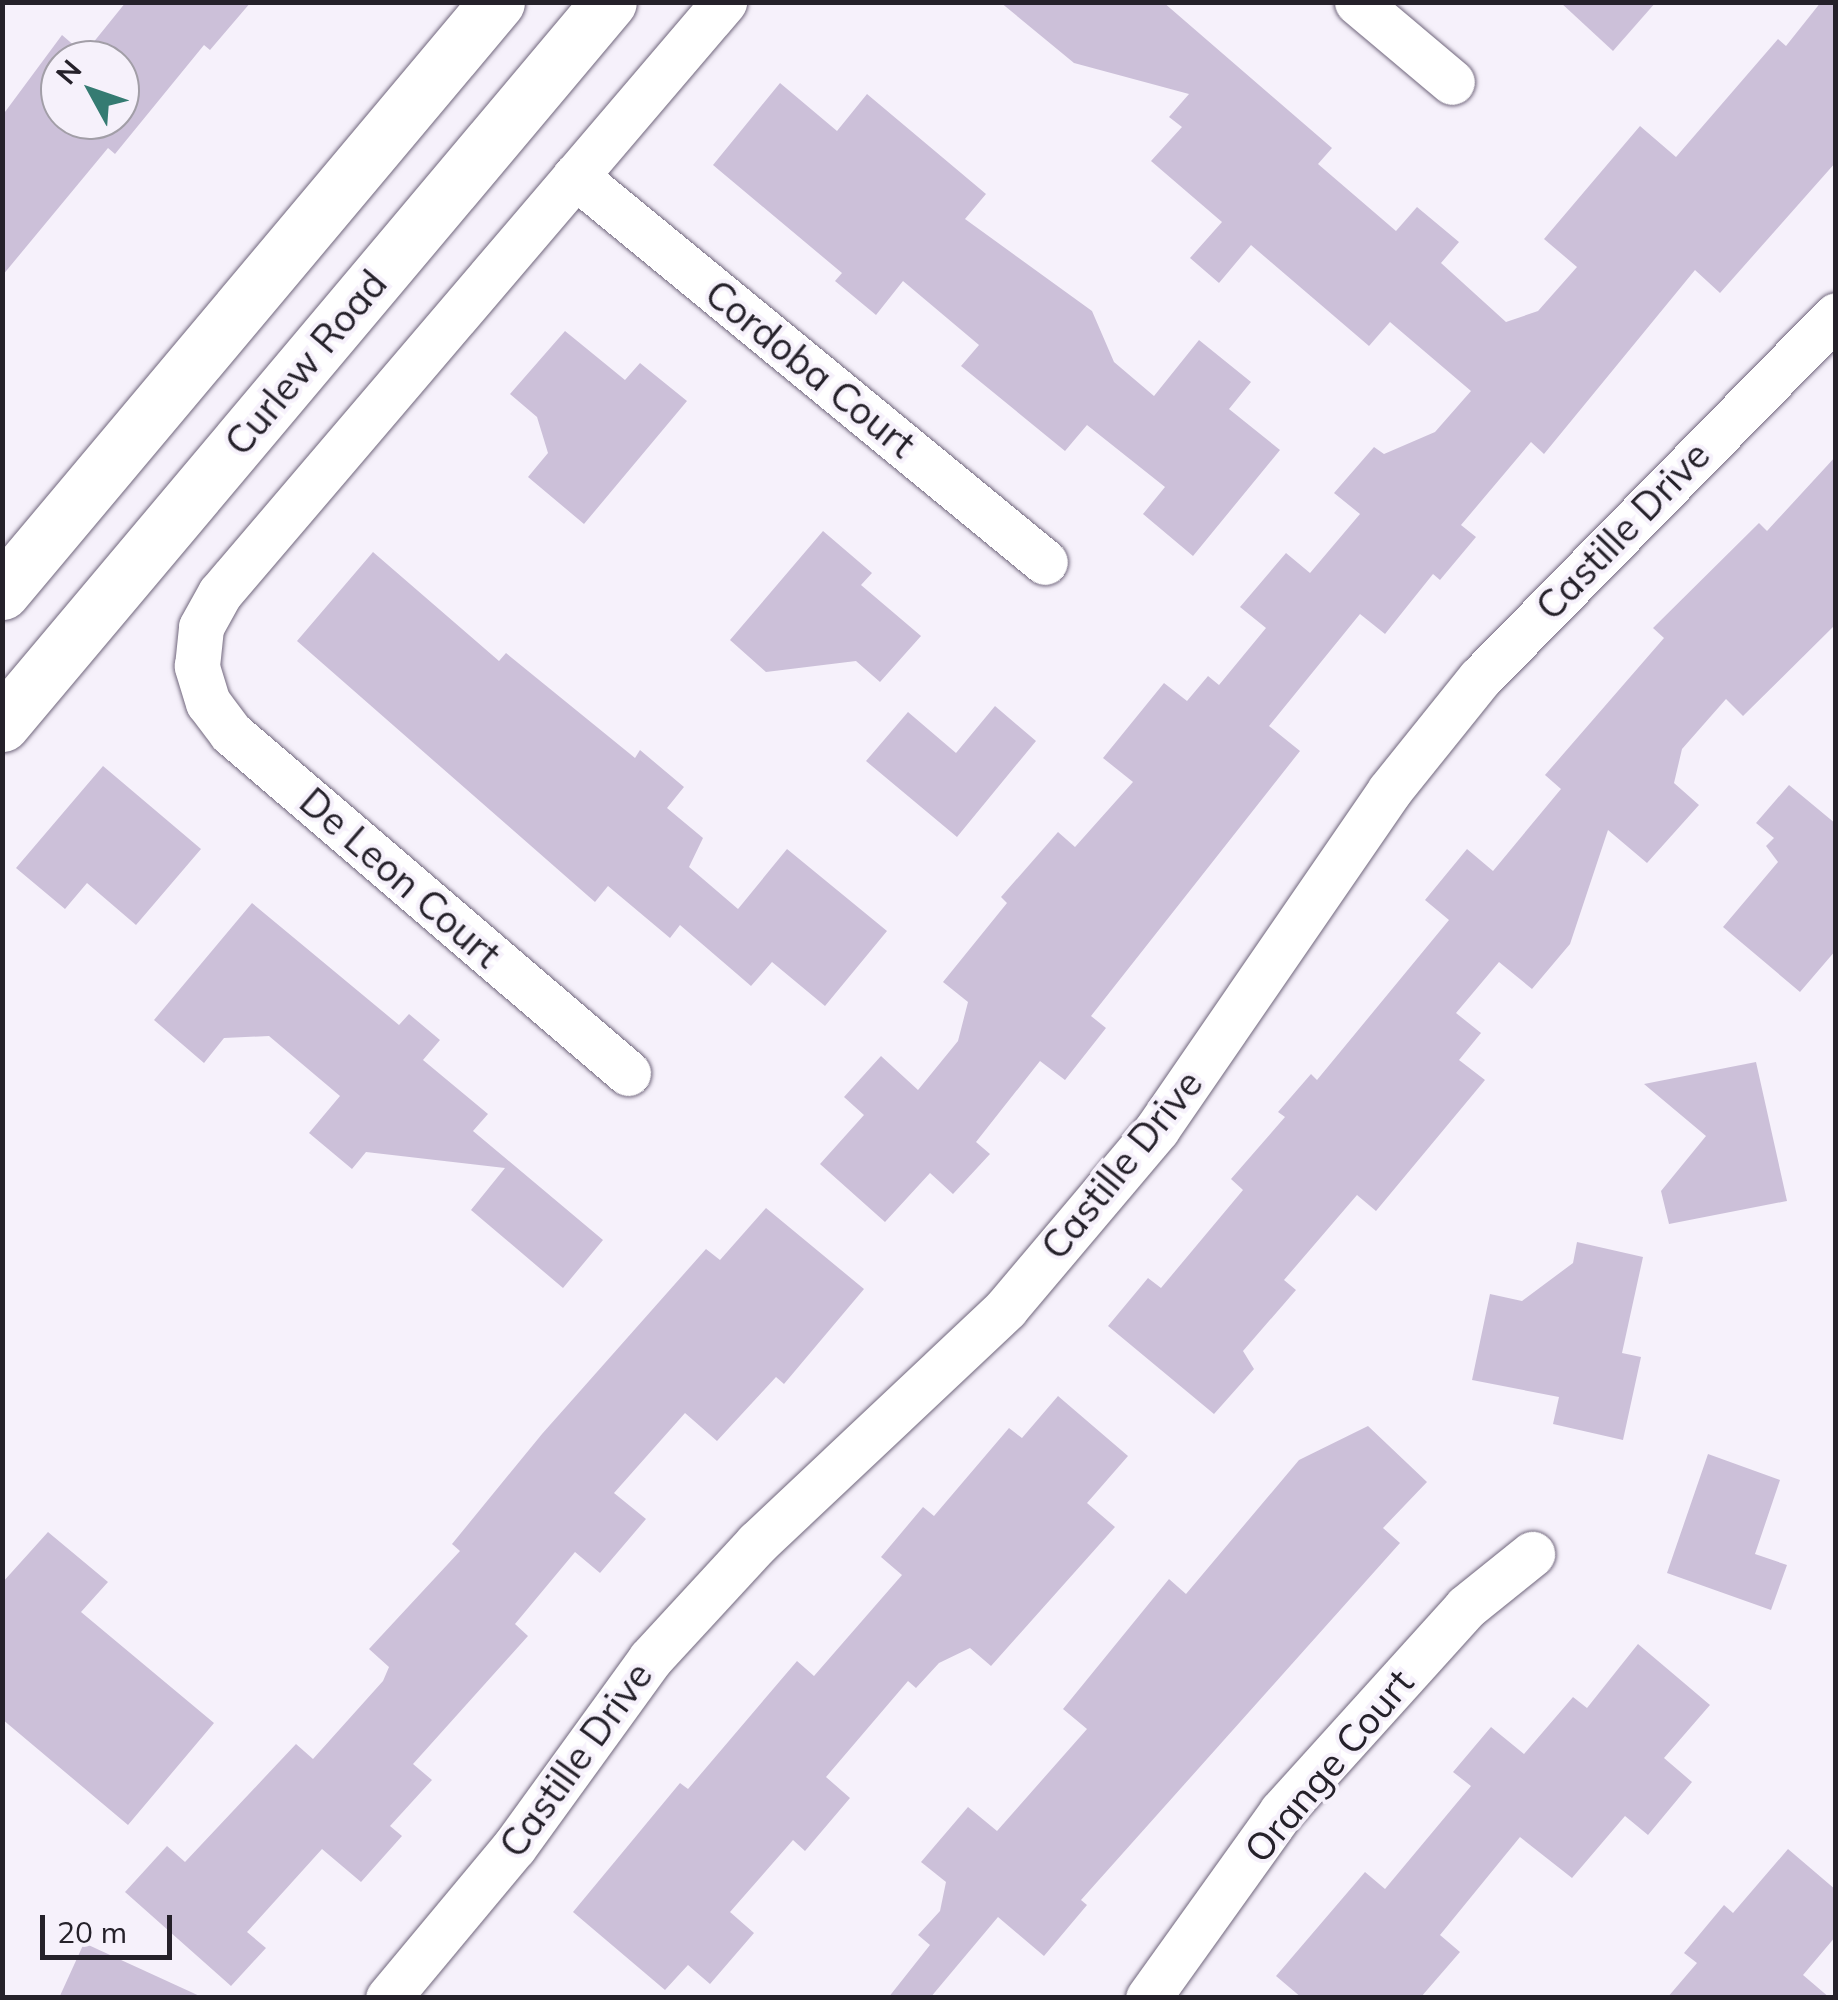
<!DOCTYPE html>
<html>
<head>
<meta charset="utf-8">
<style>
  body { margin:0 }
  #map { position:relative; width:1838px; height:2000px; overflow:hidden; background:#f6f1fb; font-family:Mulish,sans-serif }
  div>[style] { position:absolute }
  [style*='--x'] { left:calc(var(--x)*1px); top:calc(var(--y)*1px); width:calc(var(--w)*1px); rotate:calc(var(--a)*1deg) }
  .building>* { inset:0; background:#ccc0d9 }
  .roads { filter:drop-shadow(0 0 2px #70667c) drop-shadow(0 0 2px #70667c) }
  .street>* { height:45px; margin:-22.5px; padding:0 22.5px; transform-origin:22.5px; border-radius:22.5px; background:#fff }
  .secondary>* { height:55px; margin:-27.5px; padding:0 27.5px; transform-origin:27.5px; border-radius:27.5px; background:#fff }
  span { translate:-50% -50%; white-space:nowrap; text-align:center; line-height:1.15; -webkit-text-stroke:8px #f6f1fb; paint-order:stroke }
  .street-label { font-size:38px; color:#25212a }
  .frame { position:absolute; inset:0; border:5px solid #25212a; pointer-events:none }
  .north { position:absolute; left:40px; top:40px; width:100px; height:100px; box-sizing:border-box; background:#f6f1fb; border:2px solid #a29ea7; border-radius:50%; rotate:310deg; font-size:28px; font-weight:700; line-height:40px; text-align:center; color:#25212a }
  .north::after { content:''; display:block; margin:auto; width:35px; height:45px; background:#357b72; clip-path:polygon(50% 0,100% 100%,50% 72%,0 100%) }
  .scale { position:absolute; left:40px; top:1915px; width:132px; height:45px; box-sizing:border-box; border:5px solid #25212a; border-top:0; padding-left:12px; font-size:30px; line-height:35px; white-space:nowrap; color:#25212a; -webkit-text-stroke:8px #f6f1fb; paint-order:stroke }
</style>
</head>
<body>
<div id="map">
  <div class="building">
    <div style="clip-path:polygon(evenodd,126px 2px,251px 2px,210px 50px,204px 45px,115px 154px,108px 148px,2px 276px,2px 116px,62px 35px,84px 54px,126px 2px,60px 60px,120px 60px,120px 120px,60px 120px,60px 60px)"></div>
    <div style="clip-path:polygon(1000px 2px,1163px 2px,1332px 148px,1318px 164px,1396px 231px,1417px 207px,1459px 242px,1441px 263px,1506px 322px,1538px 311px,1577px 267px,1544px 239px,1640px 126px,1676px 157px,1778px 39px,1786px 46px,1821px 2px,1836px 2px,1836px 162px,1720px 293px,1695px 270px,1544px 454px,1531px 442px,1461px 525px,1476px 537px,1440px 580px,1433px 574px,1385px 634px,1360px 614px,1269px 726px,1300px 751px,1091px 1016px,1106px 1028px,1065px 1080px,1040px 1061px,976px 1142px,990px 1154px,953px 1194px,930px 1173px,885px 1222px,820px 1164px,864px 1115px,844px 1097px,881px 1056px,918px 1090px,958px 1041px,968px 1002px,943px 982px,1007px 903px,1001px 897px,1058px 832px,1075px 847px,1133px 782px,1103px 758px,1164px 683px,1187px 701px,1208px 676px,1219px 685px,1266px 628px,1240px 607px,1286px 553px,1310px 573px,1360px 514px,1334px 493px,1374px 447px,1384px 454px,1435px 432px,1471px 391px,1390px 322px,1369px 346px,1251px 245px,1219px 283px,1190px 258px,1222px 222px,1151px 161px,1182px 127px,1169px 117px,1189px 94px,1074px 63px)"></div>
    <div style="clip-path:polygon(1560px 2px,1656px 2px,1613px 51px)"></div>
    <div style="clip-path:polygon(780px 83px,837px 131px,867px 94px,986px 194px,965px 219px,1092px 311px,1114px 362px,1154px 396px,1199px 340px,1251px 382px,1229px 409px,1280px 450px,1193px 556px,1143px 514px,1165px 487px,1087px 425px,1065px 451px,961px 366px,979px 345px,903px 281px,876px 315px,835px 281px,842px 273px,713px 165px)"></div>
    <div style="clip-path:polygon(565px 331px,625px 380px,640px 363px,687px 401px,584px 524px,528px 477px,548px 453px,537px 417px,510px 394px)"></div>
    <div style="clip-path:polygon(1836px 456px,1836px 624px,1743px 716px,1726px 699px,1682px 749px,1674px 783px,1699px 805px,1647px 863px,1608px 830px,1570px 944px,1532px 989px,1499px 962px,1456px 1013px,1481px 1033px,1459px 1060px,1485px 1080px,1376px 1211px,1357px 1195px,1284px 1280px,1296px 1290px,1243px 1351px,1254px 1369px,1214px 1414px,1108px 1326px,1148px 1278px,1161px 1288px,1243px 1190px,1231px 1179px,1285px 1117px,1278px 1112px,1311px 1074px,1317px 1080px,1449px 920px,1425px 900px,1467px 849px,1493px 871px,1561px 789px,1545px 775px,1664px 638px,1653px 628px,1759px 523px,1767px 531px)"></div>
    <div style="clip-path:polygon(823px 531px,872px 573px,861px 585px,921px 636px,880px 682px,856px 661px,766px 672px,730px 640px)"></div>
    <div style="clip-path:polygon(373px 552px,499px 661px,506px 653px,635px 758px,640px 750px,684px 787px,667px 808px,703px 838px,689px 867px,738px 909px,787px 849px,887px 931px,825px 1006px,772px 962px,751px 986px,680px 925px,670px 938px,608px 886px,595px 902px,297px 641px)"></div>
    <div style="clip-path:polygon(995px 706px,1036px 741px,957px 837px,866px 761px,908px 712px,956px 753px)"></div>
    <div style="clip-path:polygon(103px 766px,201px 849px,136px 925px,87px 883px,65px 909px,16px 868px)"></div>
    <div style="clip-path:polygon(1789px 785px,1836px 824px,1836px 950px,1800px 992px,1723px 927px,1778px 862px,1766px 846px,1774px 838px,1756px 823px)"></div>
    <div style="clip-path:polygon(252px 903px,399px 1025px,409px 1014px,440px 1040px,423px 1060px,488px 1114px,473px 1131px,603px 1240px,563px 1288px,471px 1210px,505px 1168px,366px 1152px,352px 1169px,309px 1133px,340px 1096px,269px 1036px,224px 1038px,204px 1063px,154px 1020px)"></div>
    <div style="clip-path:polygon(1756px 1062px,1787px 1201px,1669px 1224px,1661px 1191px,1706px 1136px,1644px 1084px)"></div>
    <div style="clip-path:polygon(766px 1208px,864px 1289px,784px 1384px,776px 1377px,717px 1441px,685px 1413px,614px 1493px,646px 1519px,600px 1573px,575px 1552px,515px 1624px,528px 1636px,413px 1764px,432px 1780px,390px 1826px,402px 1836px,361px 1882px,322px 1849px,247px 1932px,266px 1948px,231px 1986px,125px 1892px,167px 1846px,185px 1862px,296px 1744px,313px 1759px,383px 1681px,389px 1667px,369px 1649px,460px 1551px,452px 1544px,542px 1434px,706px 1249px,720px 1260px)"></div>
    <div style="clip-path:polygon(1577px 1242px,1643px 1257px,1622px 1353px,1641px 1357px,1623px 1440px,1553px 1424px,1559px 1397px,1472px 1380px,1490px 1294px,1522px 1301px,1573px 1263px)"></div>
    <div style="clip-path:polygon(1058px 1396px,1128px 1456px,1087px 1503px,1115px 1527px,991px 1666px,970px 1648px,939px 1663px,916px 1688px,908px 1681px,826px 1777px,850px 1798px,805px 1851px,793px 1840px,730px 1912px,754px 1933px,710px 1984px,688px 1965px,665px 1990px,573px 1912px,680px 1783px,688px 1789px,797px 1661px,814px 1676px,902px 1575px,881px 1557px,923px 1507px,934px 1516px,1009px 1428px,1022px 1438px)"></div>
    <div style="clip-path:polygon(1368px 1426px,1427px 1482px,1383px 1528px,1400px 1543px,1081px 1900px,1087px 1905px,1044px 1956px,998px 1917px,930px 1998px,888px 1998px,930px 1945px,918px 1935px,940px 1911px,946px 1882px,921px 1862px,968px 1807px,997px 1831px,1087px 1729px,1063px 1709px,1169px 1579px,1186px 1594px,1299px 1460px)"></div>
    <div style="clip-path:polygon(1708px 1454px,1780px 1480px,1755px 1554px,1787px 1565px,1771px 1610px,1667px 1573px)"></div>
    <div style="clip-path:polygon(48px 1532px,108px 1582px,81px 1612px,214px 1723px,128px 1825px,2px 1719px,2px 1583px)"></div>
    <div style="clip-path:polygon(1638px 1644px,1710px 1705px,1664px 1758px,1692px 1782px,1648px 1835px,1625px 1816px,1572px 1878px,1520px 1837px,1440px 1935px,1460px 1952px,1421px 1997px,1302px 1998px,1276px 1976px,1365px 1872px,1385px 1889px,1471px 1786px,1453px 1772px,1491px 1727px,1524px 1754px,1573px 1697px,1587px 1708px)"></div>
    <div style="clip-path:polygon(1788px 1849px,1836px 1890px,1836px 1936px,1803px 1975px,1830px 1998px,1667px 1998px,1697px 1963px,1684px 1953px,1724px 1905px,1733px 1913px)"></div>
    <div style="clip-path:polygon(84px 1943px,204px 1998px,59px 1998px)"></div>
  </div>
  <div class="roads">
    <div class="street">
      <div style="--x:1357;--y:2;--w:124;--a:40.1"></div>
      <div style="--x:575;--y:176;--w:608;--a:39.4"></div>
      <div style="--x:628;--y:1073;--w:523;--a:-139.42"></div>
      <div style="--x:231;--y:733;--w:38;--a:-127"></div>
      <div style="--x:208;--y:703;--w:39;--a:-107"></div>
      <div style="--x:197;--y:666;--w:39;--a:-84"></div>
      <div style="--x:201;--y:627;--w:39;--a:-61"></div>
      <div style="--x:220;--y:593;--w:777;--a:-49.54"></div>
      <div style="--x:388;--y:1998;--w:197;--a:-50.2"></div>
      <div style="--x:514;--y:1847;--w:232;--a:-54.1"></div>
      <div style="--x:650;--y:1659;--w:158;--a:-47.3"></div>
      <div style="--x:757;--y:1543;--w:342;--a:-43.3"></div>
      <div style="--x:1006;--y:1308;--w:234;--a:-49.8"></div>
      <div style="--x:1157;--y:1129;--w:410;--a:-55.5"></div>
      <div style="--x:1389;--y:791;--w:145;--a:-51.2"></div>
      <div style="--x:1480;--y:678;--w:508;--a:-45.56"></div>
      <div style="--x:1148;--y:1998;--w:229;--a:-54.4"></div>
      <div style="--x:1281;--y:1812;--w:276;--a:-47.9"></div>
      <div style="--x:1466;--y:1607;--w:85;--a:-38.8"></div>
    </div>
    <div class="secondary">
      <div style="--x:2;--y:592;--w:770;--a:-50"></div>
      <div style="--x:2;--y:724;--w:943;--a:-49.95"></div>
    </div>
  </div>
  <div class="street-label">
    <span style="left:306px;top:363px;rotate:-50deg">Curlew Road</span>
    <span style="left:810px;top:369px;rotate:39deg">Cordoba Court</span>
    <span style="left:1623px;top:531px;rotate:-46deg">Castille Drive</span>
    <span style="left:400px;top:878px;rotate:41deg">De Leon Court</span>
    <span style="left:1122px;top:1165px;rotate:-51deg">Castille Drive</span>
    <span style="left:576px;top:1760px;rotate:-54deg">Castille Drive</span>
    <span style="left:1329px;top:1766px;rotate:-50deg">Orange Court</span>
  </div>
  <div class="frame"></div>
  <div class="north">N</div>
  <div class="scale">20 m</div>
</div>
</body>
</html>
